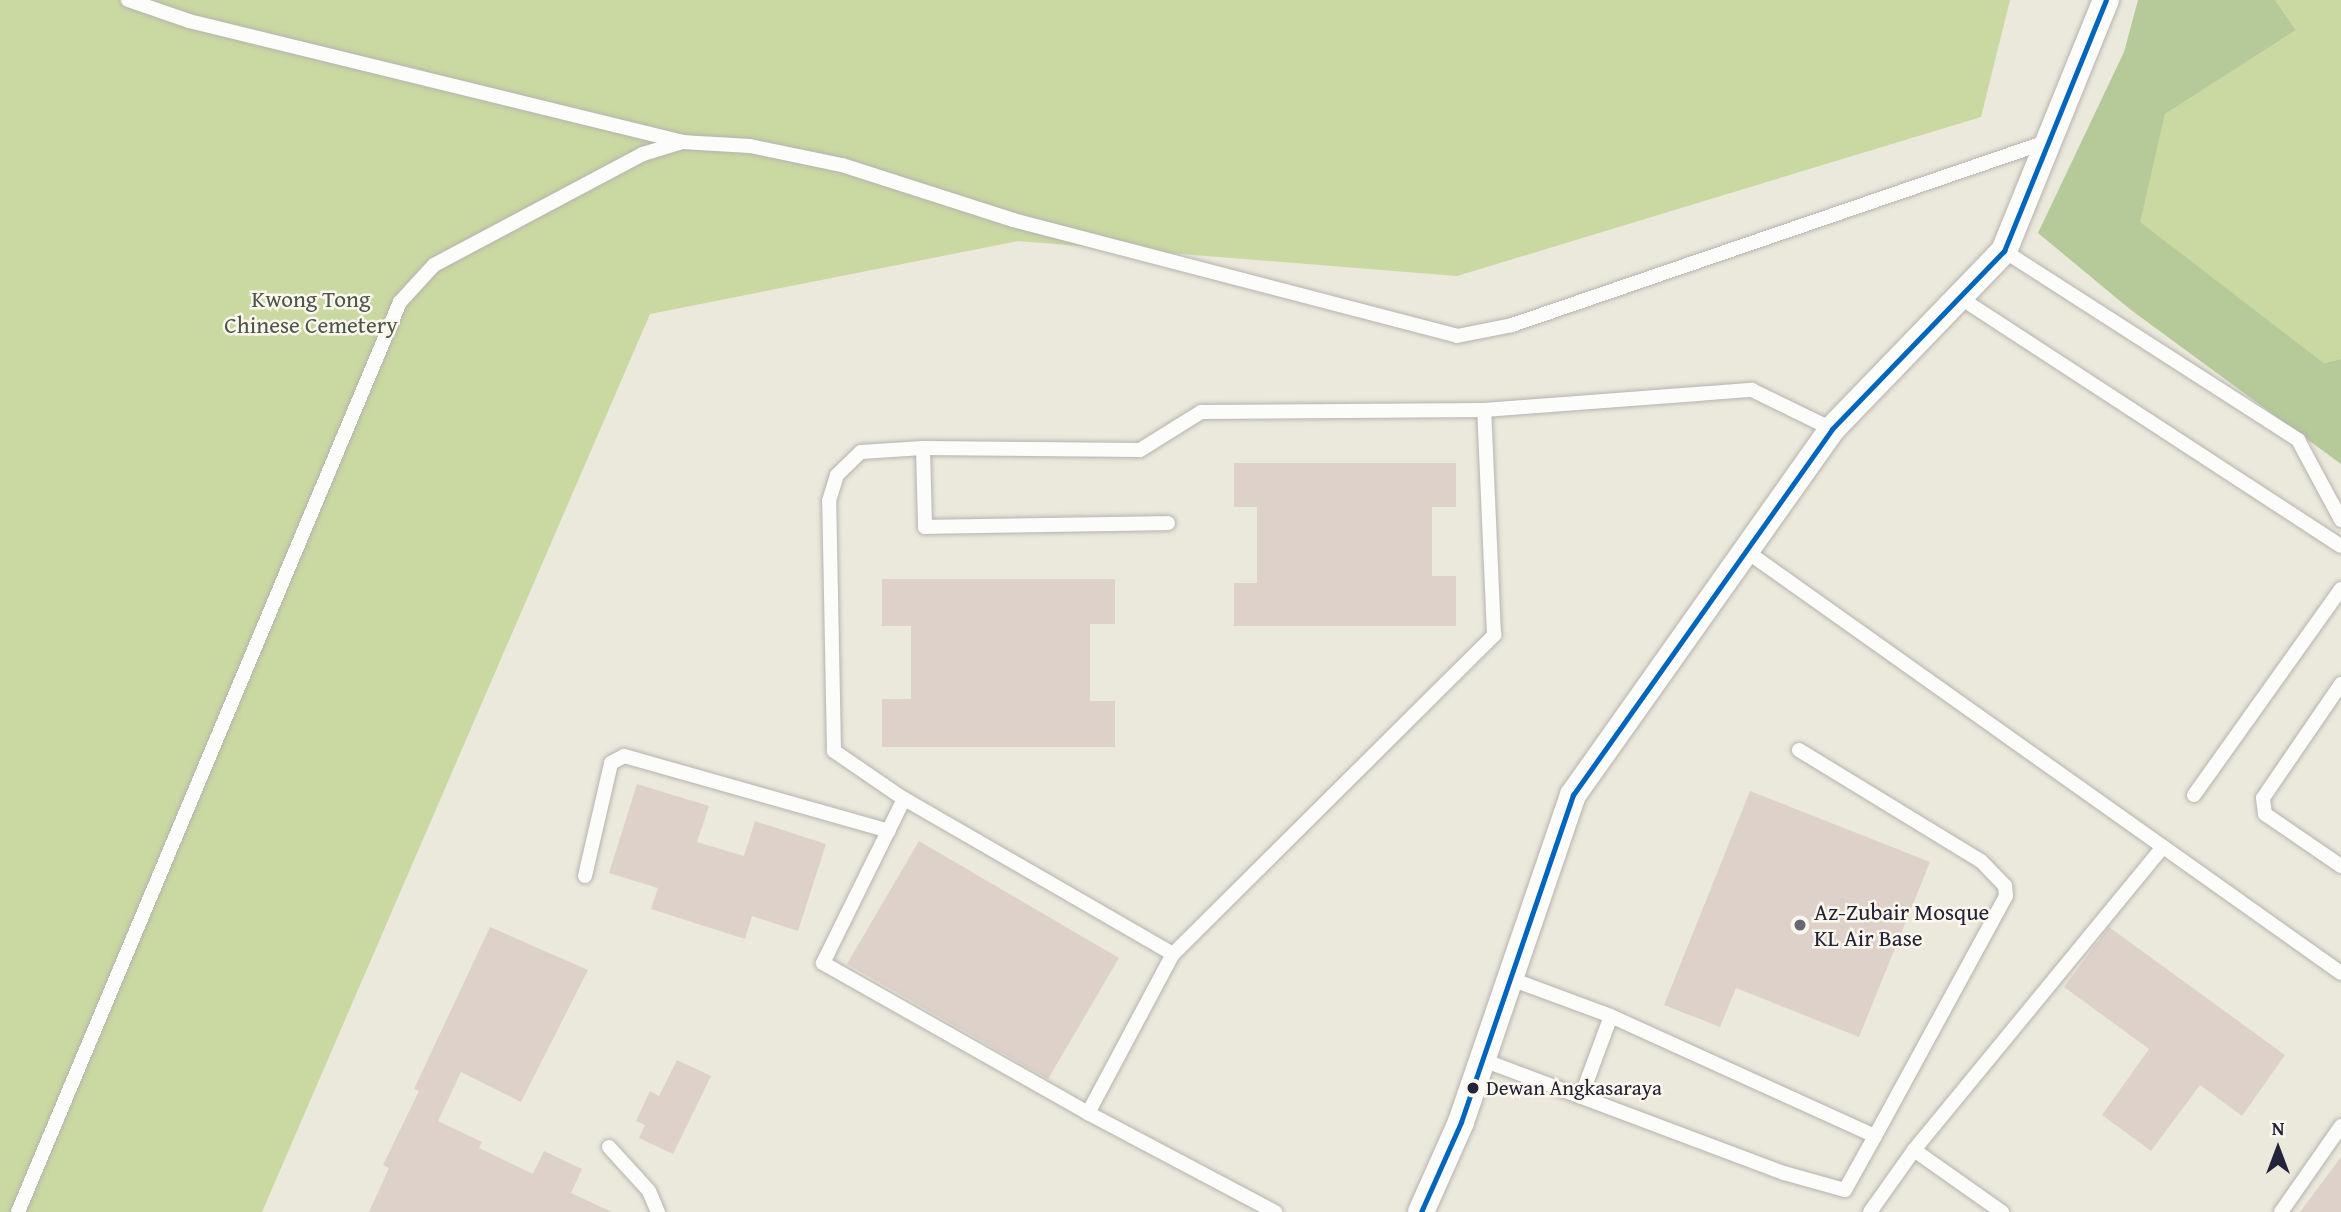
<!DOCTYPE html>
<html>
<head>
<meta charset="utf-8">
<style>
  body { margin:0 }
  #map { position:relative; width:2341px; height:1212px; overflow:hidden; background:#ebe8dc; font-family:"Gentium Book Plus",serif }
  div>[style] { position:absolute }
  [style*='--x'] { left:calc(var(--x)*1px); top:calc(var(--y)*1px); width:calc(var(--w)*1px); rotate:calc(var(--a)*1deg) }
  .green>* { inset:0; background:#cad8a1 }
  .forest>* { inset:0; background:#b6c999 }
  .building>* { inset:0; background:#ded1ca }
  .roads { filter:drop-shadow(0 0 2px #b5b3ae) drop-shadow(0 0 2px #b5b3ae) }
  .service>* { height:14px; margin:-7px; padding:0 7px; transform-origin:7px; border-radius:7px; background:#fcfcfa }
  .minor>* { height:26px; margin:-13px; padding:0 13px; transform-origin:13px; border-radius:13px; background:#fcfcfa }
  .bus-1>* { height:5px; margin:-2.5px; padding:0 2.5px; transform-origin:2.5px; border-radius:2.5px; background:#0065bd }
  .dots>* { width:19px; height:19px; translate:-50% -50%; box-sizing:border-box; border:4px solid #fbf7ec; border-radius:50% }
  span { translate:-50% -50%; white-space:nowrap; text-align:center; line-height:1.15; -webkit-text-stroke:5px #fbf7ec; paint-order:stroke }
  .bus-label { font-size:21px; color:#22223b }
  .left { translate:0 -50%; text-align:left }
  .park-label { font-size:23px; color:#4c554b }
  .poi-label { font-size:23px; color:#22223b }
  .north { position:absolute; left:2243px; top:1114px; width:70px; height:70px; -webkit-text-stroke:5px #fbf7ec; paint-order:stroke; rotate:0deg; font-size:19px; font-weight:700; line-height:28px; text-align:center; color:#22223b }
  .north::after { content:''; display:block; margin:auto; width:24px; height:32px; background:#22223b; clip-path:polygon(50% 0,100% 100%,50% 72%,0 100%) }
</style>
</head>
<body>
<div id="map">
  <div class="green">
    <div style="clip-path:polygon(0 0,2010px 0,1981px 117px,1457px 276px,1018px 241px,650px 314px,262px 1212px,0 1212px)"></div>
    <div style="clip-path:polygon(2275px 0,2341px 0,2341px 359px,2324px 363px,2139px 222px,2165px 114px,2296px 30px)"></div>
  </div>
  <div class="forest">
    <div style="clip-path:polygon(2138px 0,2275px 0,2296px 30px,2165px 114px,2140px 222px,2324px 363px,2341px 359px,2341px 464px,2131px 310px,2038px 233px,2124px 52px)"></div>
  </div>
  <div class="building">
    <div style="clip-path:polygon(1234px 463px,1456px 463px,1456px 507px,1432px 507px,1432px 576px,1456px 576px,1456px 626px,1234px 626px,1234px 583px,1257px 583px,1257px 507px,1234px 507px)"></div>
    <div style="clip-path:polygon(882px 579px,1115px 579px,1115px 624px,1090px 624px,1090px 701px,1115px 701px,1115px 747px,882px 747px,882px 699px,911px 699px,911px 626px,882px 626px)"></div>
    <div style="clip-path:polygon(637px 784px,709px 806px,697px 842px,744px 856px,755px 821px,826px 844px,798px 931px,752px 916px,745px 939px,651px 909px,658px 888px,609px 873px)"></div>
    <div style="clip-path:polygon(1750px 791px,1930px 862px,1859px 1037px,1736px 988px,1720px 1027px,1664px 1005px)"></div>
    <div style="clip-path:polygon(919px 841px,1119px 958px,1048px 1079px,847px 964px)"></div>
    <div style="clip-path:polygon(490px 927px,588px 970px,521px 1102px,461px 1072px,438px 1121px,482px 1142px,479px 1148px,533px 1174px,544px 1151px,582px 1169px,571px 1193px,612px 1212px,369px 1212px,389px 1168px,383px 1165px,419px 1091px,414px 1089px)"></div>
    <div style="clip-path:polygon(2109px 927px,2285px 1055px,2242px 1116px,2200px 1085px,2151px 1151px,2102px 1115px,2149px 1049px,2064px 987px)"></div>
    <div style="clip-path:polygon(677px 1060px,711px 1076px,673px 1154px,639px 1138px,645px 1125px,636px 1121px,650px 1091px,659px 1096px)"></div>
    <div style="clip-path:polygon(2341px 1157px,2341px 1212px,2300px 1212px)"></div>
  </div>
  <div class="roads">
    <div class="service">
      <div style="--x:128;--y:0;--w:65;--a:19"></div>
      <div style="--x:189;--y:21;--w:509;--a:13.76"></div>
      <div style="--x:683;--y:142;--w:67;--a:3.4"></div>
      <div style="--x:750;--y:146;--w:94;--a:11.7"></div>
      <div style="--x:842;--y:165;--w:180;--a:17.8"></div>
      <div style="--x:1013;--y:220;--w:459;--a:14.6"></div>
      <div style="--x:1457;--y:336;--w:56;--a:-11.3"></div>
      <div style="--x:1512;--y:325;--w:568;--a:-18.91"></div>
      <div style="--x:2004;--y:251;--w:350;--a:32.7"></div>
      <div style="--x:2298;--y:440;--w:91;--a:61.7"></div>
      <div style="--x:1962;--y:299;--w:452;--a:33.1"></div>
      <div style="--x:923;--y:448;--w:79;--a:88.5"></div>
      <div style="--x:925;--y:527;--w:243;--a:-0.9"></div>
      <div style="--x:1746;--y:551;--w:729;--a:35.35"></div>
      <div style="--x:2341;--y:684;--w:138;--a:124.4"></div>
      <div style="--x:2263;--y:798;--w:16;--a:83"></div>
      <div style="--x:2265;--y:814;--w:92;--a:34.4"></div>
      <div style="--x:1799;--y:750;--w:213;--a:31.4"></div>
      <div style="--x:1981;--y:861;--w:35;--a:46"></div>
      <div style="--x:2005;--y:886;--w:10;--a:84"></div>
      <div style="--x:2006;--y:896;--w:273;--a:118.6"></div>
      <div style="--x:2194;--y:795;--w:253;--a:-54.5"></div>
      <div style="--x:904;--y:799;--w:183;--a:116.3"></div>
      <div style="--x:823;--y:963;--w:305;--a:29.5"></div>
      <div style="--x:1088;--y:1113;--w:212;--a:27.9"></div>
      <div style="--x:585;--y:876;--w:116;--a:-77"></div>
      <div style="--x:611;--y:763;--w:15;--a:-28"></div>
      <div style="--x:624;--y:756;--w:275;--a:15.8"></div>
      <div style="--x:1173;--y:954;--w:310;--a:-150"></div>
      <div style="--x:904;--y:799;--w:85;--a:-145.6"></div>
      <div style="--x:834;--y:751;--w:250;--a:-91.1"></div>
      <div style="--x:829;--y:501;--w:27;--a:-73"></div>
      <div style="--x:837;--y:475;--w:33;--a:-44"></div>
      <div style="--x:861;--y:452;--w:62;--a:-3.7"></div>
      <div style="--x:923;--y:448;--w:217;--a:0.5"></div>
      <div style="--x:1140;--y:450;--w:72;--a:-31.9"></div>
      <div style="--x:1201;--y:412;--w:283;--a:-0.4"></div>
      <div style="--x:1484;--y:410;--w:269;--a:-4.3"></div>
      <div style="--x:1752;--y:390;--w:89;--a:26"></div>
      <div style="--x:1483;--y:1060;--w:322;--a:20.6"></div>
      <div style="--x:1784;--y:1173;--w:63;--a:15.6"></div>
      <div style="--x:1845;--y:1190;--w:62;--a:-60.9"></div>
      <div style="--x:1875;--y:1136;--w:290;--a:-155.6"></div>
      <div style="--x:1611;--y:1016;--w:107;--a:-159.7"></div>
      <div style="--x:1581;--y:1097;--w:86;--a:-69.7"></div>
      <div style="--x:1088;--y:1113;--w:180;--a:-61.9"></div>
      <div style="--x:1173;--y:954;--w:453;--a:-44.8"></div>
      <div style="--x:1494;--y:635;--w:225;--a:-92.5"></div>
      <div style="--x:609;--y:1147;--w:59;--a:47.7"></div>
      <div style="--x:649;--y:1191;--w:23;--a:67"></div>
      <div style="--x:1914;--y:1150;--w:108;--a:35.2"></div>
      <div style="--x:18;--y:1212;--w:987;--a:-67.23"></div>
      <div style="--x:400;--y:302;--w:50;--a:-47.4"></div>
      <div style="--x:434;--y:265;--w:237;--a:-28"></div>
      <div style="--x:643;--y:154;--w:41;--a:-17.1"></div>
      <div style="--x:1870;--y:1212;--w:76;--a:-54.6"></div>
      <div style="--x:1914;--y:1150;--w:392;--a:-50.6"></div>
      <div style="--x:2281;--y:1212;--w:105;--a:-55.1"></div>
    </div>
    <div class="minor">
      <div style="--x:1421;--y:1212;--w:98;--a:-66"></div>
      <div style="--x:1461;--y:1122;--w:346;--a:-71.1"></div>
      <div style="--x:1573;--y:795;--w:448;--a:-54.7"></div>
      <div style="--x:1832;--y:429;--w:248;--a:-46"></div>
      <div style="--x:2004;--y:251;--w:271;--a:-67.9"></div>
    </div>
  </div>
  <div class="bus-1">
    <div style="--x:1421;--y:1212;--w:98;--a:-66"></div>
    <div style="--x:1461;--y:1122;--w:346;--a:-71.1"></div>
    <div style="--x:1573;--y:795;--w:448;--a:-54.7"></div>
    <div style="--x:1832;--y:429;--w:248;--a:-46"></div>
    <div style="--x:2004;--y:251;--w:271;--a:-67.9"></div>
  </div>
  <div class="dots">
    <div style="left:1800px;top:925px;background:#686773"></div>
    <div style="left:1473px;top:1088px;background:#22223b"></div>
  </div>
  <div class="bus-label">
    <span class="left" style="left:1486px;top:1088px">Dewan Angkasaraya</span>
  </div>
  <div class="park-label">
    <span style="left:311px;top:312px">Kwong Tong<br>Chinese Cemetery</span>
  </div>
  <div class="poi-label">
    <span class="left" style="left:1814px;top:925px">Az-Zubair Mosque<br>KL Air Base</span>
  </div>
  <div class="north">N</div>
</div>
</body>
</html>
